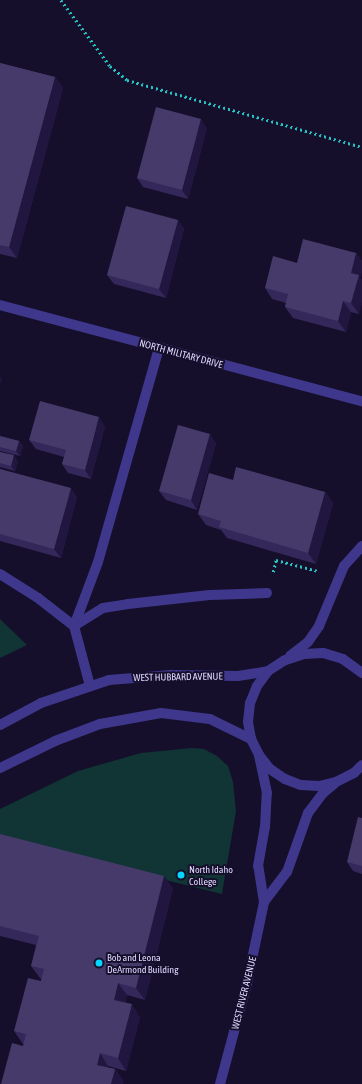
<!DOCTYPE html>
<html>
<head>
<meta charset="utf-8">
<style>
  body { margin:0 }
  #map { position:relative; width:362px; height:1084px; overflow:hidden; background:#150f2b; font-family:"Asap Condensed",sans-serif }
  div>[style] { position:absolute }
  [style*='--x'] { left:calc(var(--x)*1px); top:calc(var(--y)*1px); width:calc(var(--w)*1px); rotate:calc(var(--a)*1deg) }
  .green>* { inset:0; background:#113435 }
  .path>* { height:2.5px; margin-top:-1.25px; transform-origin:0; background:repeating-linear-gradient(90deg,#28c3c3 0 2px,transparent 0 5px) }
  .minor>* { height:10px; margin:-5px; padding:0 5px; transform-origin:5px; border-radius:5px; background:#3f378c }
  .wall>* { inset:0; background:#342759 }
  .shaded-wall>* { inset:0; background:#20163f }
  .building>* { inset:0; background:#463a6b }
  .dots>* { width:11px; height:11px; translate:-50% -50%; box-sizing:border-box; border:2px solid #150f2b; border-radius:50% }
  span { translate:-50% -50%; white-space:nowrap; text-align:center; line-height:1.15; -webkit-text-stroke:4px #150f2b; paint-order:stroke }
  .street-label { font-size:10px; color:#dfd8ff }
  .poi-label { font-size:10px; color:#dfd8ff }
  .left { translate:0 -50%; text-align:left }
</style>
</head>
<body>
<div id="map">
  <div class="green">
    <div style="clip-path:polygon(0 619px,27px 645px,0 658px)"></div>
    <div style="clip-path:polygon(192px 748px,204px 749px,217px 756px,228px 766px,233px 782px,236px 811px,222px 894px,0 839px,0 809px,78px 771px,141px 753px)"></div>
  </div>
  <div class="path">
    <div style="--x:61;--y:0;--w:82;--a:53.4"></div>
    <div style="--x:110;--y:66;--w:22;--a:39"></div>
    <div style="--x:127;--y:80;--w:244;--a:15.9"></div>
    <div style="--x:273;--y:572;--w:12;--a:-76"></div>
    <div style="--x:276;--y:560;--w:43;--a:14.7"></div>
  </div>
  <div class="minor">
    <div style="--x:0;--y:305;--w:375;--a:14.9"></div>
    <div style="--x:0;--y:574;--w:45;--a:32.3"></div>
    <div style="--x:38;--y:598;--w:46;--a:37.9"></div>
    <div style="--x:74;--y:626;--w:34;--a:-32"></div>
    <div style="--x:103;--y:608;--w:25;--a:-9"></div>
    <div style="--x:128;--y:604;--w:82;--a:-6.3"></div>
    <div style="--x:210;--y:595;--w:57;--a:-2"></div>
    <div style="--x:290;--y:656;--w:23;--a:-38"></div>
    <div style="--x:308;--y:642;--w:19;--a:-55"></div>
    <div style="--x:319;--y:626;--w:65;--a:-67.4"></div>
    <div style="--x:344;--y:566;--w:27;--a:-48"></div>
    <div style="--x:362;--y:673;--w:24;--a:-144"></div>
    <div style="--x:343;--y:659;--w:21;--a:-163"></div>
    <div style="--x:323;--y:653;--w:19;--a:177"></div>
    <div style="--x:304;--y:654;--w:20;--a:162"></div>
    <div style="--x:285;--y:660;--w:20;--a:147"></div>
    <div style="--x:268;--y:671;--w:19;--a:126"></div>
    <div style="--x:257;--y:686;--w:18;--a:112"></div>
    <div style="--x:250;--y:703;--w:19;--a:96"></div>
    <div style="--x:248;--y:722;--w:17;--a:80"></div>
    <div style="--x:251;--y:739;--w:18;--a:63"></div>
    <div style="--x:259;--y:755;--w:18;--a:52"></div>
    <div style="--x:270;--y:769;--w:18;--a:34"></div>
    <div style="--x:285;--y:779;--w:17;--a:21"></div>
    <div style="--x:301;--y:785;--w:18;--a:3"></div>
    <div style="--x:319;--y:786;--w:17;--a:-13"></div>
    <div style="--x:336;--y:782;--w:20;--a:-27"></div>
    <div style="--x:354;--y:773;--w:11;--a:-45"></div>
    <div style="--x:90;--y:686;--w:62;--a:-104.9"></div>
    <div style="--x:74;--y:626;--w:68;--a:-69.4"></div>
    <div style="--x:98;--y:562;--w:223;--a:-74.1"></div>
    <div style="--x:0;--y:725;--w:47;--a:-28.2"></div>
    <div style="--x:41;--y:703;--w:72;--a:-18.7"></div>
    <div style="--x:109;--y:680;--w:62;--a:-4.6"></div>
    <div style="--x:171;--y:675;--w:67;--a:0.9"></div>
    <div style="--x:238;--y:676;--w:30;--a:-9"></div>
    <div style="--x:0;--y:768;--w:61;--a:-26.1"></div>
    <div style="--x:55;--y:741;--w:48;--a:-20.7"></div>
    <div style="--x:100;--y:724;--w:62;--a:-10.2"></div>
    <div style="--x:161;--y:713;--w:49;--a:7"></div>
    <div style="--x:210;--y:719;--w:46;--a:26"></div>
    <div style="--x:264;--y:902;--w:38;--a:-53"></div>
    <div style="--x:287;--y:872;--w:63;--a:-70.4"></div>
    <div style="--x:308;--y:813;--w:25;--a:-53"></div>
    <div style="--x:323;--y:793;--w:14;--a:-39"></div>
    <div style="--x:220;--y:1084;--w:105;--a:-75"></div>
    <div style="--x:247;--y:983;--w:83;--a:-78.1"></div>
    <div style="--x:264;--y:902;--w:36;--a:-99"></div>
    <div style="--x:258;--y:866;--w:40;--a:-80"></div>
    <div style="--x:265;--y:827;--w:34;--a:-87"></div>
    <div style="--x:267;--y:793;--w:39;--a:-102"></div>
  </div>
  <div class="wall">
    <div style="clip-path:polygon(0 63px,55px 77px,63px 88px,17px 258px,0 254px)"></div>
    <div style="clip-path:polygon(207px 128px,188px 199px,143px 187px,137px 178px)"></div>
    <div style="clip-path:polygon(178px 220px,184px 229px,166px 298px,114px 284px,107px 275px)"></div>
    <div style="clip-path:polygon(356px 253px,362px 261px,362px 271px,360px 277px,359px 314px,351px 312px,346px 332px,293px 318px,285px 307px,286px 303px,272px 299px,265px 288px,297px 263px)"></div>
    <div style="clip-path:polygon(105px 426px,91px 479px,68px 473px,62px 464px,64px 457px,36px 449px,29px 440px)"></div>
    <div style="clip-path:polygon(0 436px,19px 441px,23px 446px,20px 456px,0 451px)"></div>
    <div style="clip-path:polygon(216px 443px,197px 510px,166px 500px,159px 491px)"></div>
    <div style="clip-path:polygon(0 452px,18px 461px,15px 471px,0 467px)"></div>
    <div style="clip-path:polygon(0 469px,77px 497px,61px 558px,0 541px)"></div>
    <div style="clip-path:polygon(233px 480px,325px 492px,333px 503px,316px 564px,227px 538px,221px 530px,206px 525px,198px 514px)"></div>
    <div style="clip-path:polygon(362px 818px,362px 874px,353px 871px,347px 862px)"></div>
    <div style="clip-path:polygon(0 834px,173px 888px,145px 1000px,127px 995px,125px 1003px,140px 1017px,126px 1071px,108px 1066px,108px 1068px,115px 1069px,124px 1082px,23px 1046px,24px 1044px,23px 1044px,14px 1031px,41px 981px,41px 979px,40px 978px,31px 966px,36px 945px,0 936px)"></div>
  </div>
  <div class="shaded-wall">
    <div style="clip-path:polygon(55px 77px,63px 88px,17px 258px,9px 247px)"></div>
    <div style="clip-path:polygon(201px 119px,207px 128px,188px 199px,182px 190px)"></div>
    <div style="clip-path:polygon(178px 220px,184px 229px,166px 298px,159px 289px)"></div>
    <div style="clip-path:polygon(356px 253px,362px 261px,362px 271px,360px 277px,362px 280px,362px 303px,359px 314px,351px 303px,351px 273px)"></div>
    <div style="clip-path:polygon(343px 301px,351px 312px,346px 332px,338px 321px)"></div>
    <div style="clip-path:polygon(0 377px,2px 379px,0 385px)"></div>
    <div style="clip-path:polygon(99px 417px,105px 426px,91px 479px,85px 470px)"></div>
    <div style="clip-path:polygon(210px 434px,216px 443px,197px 510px,191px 500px)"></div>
    <div style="clip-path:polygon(19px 441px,23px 446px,20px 456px,16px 451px)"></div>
    <div style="clip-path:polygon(14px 455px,18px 461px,15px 471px,11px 466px)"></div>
    <div style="clip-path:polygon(71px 488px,77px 497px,61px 558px,54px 549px)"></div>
    <div style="clip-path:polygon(325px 492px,333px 503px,316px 564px,308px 553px)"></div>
    <div style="clip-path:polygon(164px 876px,173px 888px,145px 1000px,136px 988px)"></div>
    <div style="clip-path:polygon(118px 983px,127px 995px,123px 1012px,114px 1000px)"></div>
    <div style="clip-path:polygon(132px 1004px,140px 1017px,126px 1071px,118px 1058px)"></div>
    <div style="clip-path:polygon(100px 1053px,108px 1066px,106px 1077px,97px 1065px)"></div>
    <div style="clip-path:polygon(115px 1069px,124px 1082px,123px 1084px,111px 1084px)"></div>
  </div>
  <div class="building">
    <div style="clip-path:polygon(0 63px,55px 77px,9px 247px,0 245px)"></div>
    <div style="clip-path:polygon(156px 107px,201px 119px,182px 190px,137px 178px)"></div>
    <div style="clip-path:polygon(126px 206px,178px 220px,159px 289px,107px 275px)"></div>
    <div style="clip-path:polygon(303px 239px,356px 253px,351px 273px,359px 275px,351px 303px,343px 301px,338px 321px,285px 307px,288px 294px,265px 288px,273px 256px,297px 263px)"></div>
    <div style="clip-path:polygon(40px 401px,99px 417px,85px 470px,62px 464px,66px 450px,29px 440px)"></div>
    <div style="clip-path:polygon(178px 425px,210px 434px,191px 500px,159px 491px)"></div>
    <div style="clip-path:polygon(0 436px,19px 441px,16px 451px,0 447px)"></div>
    <div style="clip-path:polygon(0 452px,14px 455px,11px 466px,0 463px)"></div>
    <div style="clip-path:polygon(236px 467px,325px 492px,308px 553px,219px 527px,221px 521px,198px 514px,209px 473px,233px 480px)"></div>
    <div style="clip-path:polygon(0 469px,71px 488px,54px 549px,0 534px)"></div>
    <div style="clip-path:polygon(358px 817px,362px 818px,362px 866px,347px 862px)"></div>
    <div style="clip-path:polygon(0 834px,164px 876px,136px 988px,118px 983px,114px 1000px,132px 1004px,118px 1058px,100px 1053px,97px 1065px,115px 1069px,111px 1084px,1px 1084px,12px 1043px,23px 1046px,26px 1034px,14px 1031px,28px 978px,41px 981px,44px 969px,31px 966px,39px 936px,0 926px)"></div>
  </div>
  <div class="dots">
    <div style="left:181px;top:875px;background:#04d7ff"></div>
    <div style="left:99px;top:963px;background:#04d7ff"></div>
  </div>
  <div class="street-label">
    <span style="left:181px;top:354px;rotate:15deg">NORTH MILITARY DRIVE</span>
    <span style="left:178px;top:677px;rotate:-1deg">WEST HUBBARD AVENUE</span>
    <span style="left:244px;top:993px;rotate:-76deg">WEST RIVER AVENUE</span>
  </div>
  <div class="poi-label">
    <span class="left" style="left:189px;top:875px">North Idaho<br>College</span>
    <span class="left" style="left:107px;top:963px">Bob and Leona<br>DeArmond Building</span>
  </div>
</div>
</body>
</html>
